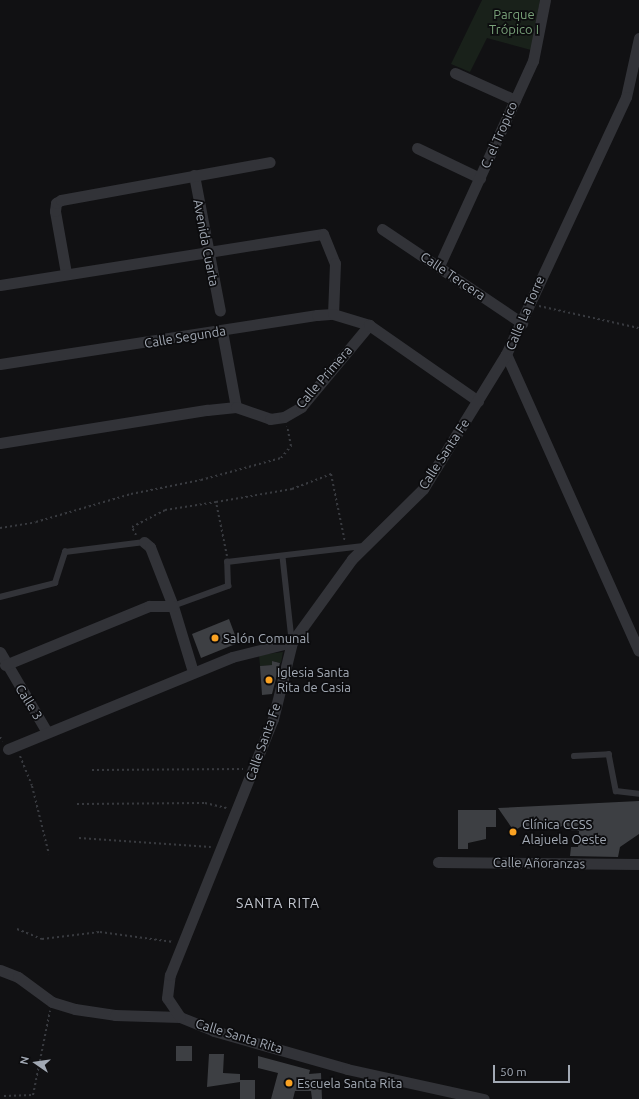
<!DOCTYPE html>
<html>
<head>
<meta charset="utf-8">
<style>
  body { margin:0 }
  #map { position:relative; width:639px; height:1099px; overflow:hidden; background:#111113; font-family:Ubuntu,sans-serif }
  div>[style] { position:absolute }
  [style*='--x'] { left:calc(var(--x)*1px); top:calc(var(--y)*1px); width:calc(var(--w)*1px); rotate:calc(var(--a)*1deg) }
  .green>* { inset:0; background:#19211a }
  .building>* { inset:0; background:#3d3f43 }
  .path>* { height:2px; margin-top:-1px; transform-origin:0; background:repeating-linear-gradient(90deg,#383a3f 0 2px,transparent 0 5px) }
  .lane>* { height:5.5px; margin:-2.75px; padding:0 2.75px; transform-origin:2.75px; border-radius:2.75px; background:#323338 }
  .street>* { height:11px; margin:-5.5px; padding:0 5.5px; transform-origin:5.5px; border-radius:5.5px; background:#323338 }
  .dots>* { width:11px; height:11px; translate:-50% -50%; box-sizing:border-box; border:2px solid #0c0c0e; border-radius:50% }
  span { translate:-50% -50%; white-space:nowrap; text-align:center; line-height:1.15; -webkit-text-stroke:3.5px #0c0c0e; paint-order:stroke }
  .park-label { font-size:13px; color:#78a078 }
  .street-label { font-size:13px; color:#a2a9b4 }
  .poi-label { font-size:13px; color:#a2a9b4 }
  .left { translate:0 -50%; text-align:left }
  .neighbourhood-label { font-size:14px; color:#c3c7d0; letter-spacing:1px }
  .north { position:absolute; left:16px; top:1043px; width:40px; height:40px; -webkit-text-stroke:3px #0c0c0e; paint-order:stroke; rotate:283deg; font-size:11px; font-weight:700; line-height:16px; text-align:center; color:#a2a9b4 }
  .north::after { content:''; display:block; margin:auto; width:14px; height:18px; background:#a2a9b4; clip-path:polygon(50% 0,100% 100%,50% 72%,0 100%) }
  .scale { position:absolute; left:493px; top:1065px; width:77px; height:18px; box-sizing:border-box; border:2px solid #a2a9b4; border-top:0; padding-left:5px; font-size:12px; line-height:14px; white-space:nowrap; color:#a2a9b4; -webkit-text-stroke:3px #0c0c0e; paint-order:stroke }
</style>
</head>
<body>
<div id="map">
  <div class="green">
    <div style="clip-path:polygon(482px 0,540px 0,531px 50px,487px 38px,470px 72px,451px 64px)"></div>
    <div style="clip-path:polygon(283px 652px,281px 663px,272px 661px,272px 665px,260px 666px,259px 655px)"></div>
  </div>
  <div class="building">
    <div style="clip-path:polygon(229px 619px,238px 643px,201px 658px,192px 634px)"></div>
    <div style="clip-path:polygon(272px 661px,280px 663px,272px 694px,262px 695px,260px 666px,272px 665px)"></div>
    <div style="clip-path:polygon(639px 801px,639px 834px,620px 847px,618px 857px,570px 856px,571px 847px,578px 847px,579px 831px,570px 830px,566px 824px,560px 827px,557px 822px,545px 829px,537px 825px,529px 830px,525px 824px,514px 831px,498px 808px)"></div>
    <div style="clip-path:polygon(458px 810px,496px 810px,496px 827px,486px 827px,486px 839px,468px 843px,468px 849px,458px 849px)"></div>
    <div style="clip-path:polygon(176px 1046px,192px 1046px,192px 1061px,176px 1061px)"></div>
    <div style="clip-path:polygon(209px 1054px,224px 1054px,223px 1073px,240px 1074px,240px 1082px,207px 1087px)"></div>
    <div style="clip-path:polygon(258px 1056px,310px 1070px,309px 1074px,321px 1073px,322px 1099px,312px 1099px,311px 1091px,295px 1091px,293px 1099px,271px 1099px,278px 1073px,258px 1068px)"></div>
    <div style="clip-path:polygon(240px 1080px,255px 1080px,255px 1099px,240px 1099px)"></div>
  </div>
  <div class="path">
    <div style="--x:539;--y:306;--w:102;--a:12.4"></div>
    <div style="--x:0;--y:528;--w:36;--a:-9"></div>
    <div style="--x:36;--y:522;--w:99;--a:-16.4"></div>
    <div style="--x:131;--y:494;--w:71;--a:-11.3"></div>
    <div style="--x:201;--y:480;--w:83;--a:-15.4"></div>
    <div style="--x:281;--y:458;--w:16;--a:-50"></div>
    <div style="--x:291;--y:446;--w:20;--a:-101"></div>
    <div style="--x:136;--y:535;--w:9;--a:-117"></div>
    <div style="--x:132;--y:527;--w:37;--a:-27"></div>
    <div style="--x:165;--y:510;--w:52;--a:-8.9"></div>
    <div style="--x:227;--y:556;--w:55;--a:-101.5"></div>
    <div style="--x:216;--y:502;--w:77;--a:-9.7"></div>
    <div style="--x:292;--y:489;--w:42;--a:-21"></div>
    <div style="--x:331;--y:474;--w:69;--a:78.4"></div>
    <div style="--x:0;--y:737;--w:5;--a:53"></div>
    <div style="--x:20;--y:756;--w:32;--a:68"></div>
    <div style="--x:32;--y:786;--w:70;--a:76"></div>
    <div style="--x:92;--y:770;--w:151;--a:-0.4"></div>
    <div style="--x:77;--y:804;--w:128;--a:-0.4"></div>
    <div style="--x:205;--y:803;--w:22;--a:13"></div>
    <div style="--x:79;--y:838;--w:132;--a:3.9"></div>
    <div style="--x:17;--y:929;--w:27;--a:22"></div>
    <div style="--x:42;--y:939;--w:58;--a:-6.9"></div>
    <div style="--x:100;--y:932;--w:74;--a:7.8"></div>
    <div style="--x:4;--y:1096;--w:29;--a:-2"></div>
    <div style="--x:33;--y:1095;--w:86;--a:-78.6"></div>
  </div>
  <div class="lane">
    <div style="--x:283;--y:557;--w:83;--a:83.8"></div>
    <div style="--x:0;--y:597;--w:57;--a:-14.3"></div>
    <div style="--x:55;--y:583;--w:33;--a:-72"></div>
    <div style="--x:65;--y:552;--w:80;--a:-7.2"></div>
    <div style="--x:173;--y:606;--w:59;--a:-20"></div>
    <div style="--x:228;--y:586;--w:24;--a:-92"></div>
    <div style="--x:227;--y:562;--w:137;--a:-6.7"></div>
    <div style="--x:574;--y:756;--w:35;--a:-3"></div>
    <div style="--x:609;--y:754;--w:38;--a:79"></div>
    <div style="--x:616;--y:791;--w:23;--a:7"></div>
  </div>
  <div class="street">
    <div style="--x:639;--y:38;--w:60;--a:102.4"></div>
    <div style="--x:626;--y:97;--w:284;--a:115"></div>
    <div style="--x:506;--y:354;--w:325;--a:65.9"></div>
    <div style="--x:455;--y:73;--w:66;--a:24.2"></div>
    <div style="--x:417;--y:148;--w:70;--a:25.5"></div>
    <div style="--x:194;--y:175;--w:138;--a:79.2"></div>
    <div style="--x:382;--y:229;--w:169;--a:33.9"></div>
    <div style="--x:439;--y:266;--w:226;--a:-65.4"></div>
    <div style="--x:533;--y:61;--w:62;--a:-78.9"></div>
    <div style="--x:66;--y:273;--w:63;--a:-100.1"></div>
    <div style="--x:55;--y:211;--w:8;--a:-83"></div>
    <div style="--x:56;--y:203;--w:6;--a:-31"></div>
    <div style="--x:61;--y:200;--w:212;--a:-10.3"></div>
    <div style="--x:0;--y:285;--w:327;--a:-9"></div>
    <div style="--x:323;--y:234;--w:31;--a:68"></div>
    <div style="--x:335;--y:263;--w:51;--a:92.2"></div>
    <div style="--x:222;--y:331;--w:77;--a:79.6"></div>
    <div style="--x:0;--y:364;--w:321;--a:-8.8"></div>
    <div style="--x:317;--y:315;--w:16;--a:-4"></div>
    <div style="--x:333;--y:314;--w:38;--a:17"></div>
    <div style="--x:0;--y:443;--w:210;--a:-9.1"></div>
    <div style="--x:207;--y:410;--w:29;--a:-6"></div>
    <div style="--x:236;--y:407;--w:36;--a:19"></div>
    <div style="--x:270;--y:419;--w:14;--a:-8"></div>
    <div style="--x:284;--y:417;--w:20;--a:-30"></div>
    <div style="--x:301;--y:407;--w:107;--a:-50.3"></div>
    <div style="--x:369;--y:325;--w:133;--a:34.9"></div>
    <div style="--x:144;--y:542;--w:8;--a:40"></div>
    <div style="--x:150;--y:547;--w:63;--a:68.7"></div>
    <div style="--x:173;--y:606;--w:69;--a:73.1"></div>
    <div style="--x:0;--y:652;--w:93;--a:59.6"></div>
    <div style="--x:5;--y:665;--w:156;--a:-22.3"></div>
    <div style="--x:149;--y:606;--w:24;--a:0"></div>
    <div style="--x:8;--y:749;--w:242;--a:-22.3"></div>
    <div style="--x:232;--y:657;--w:62;--a:-14"></div>
    <div style="--x:438;--y:862;--w:201;--a:0.6"></div>
    <div style="--x:0;--y:970;--w:19;--a:21"></div>
    <div style="--x:18;--y:977;--w:42;--a:36.3"></div>
    <div style="--x:52;--y:1002;--w:24;--a:17"></div>
    <div style="--x:75;--y:1009;--w:40;--a:8.5"></div>
    <div style="--x:115;--y:1015;--w:65;--a:1.8"></div>
    <div style="--x:180;--y:1017;--w:37;--a:22"></div>
    <div style="--x:214;--y:1031;--w:138;--a:15.9"></div>
    <div style="--x:347;--y:1069;--w:140;--a:12.4"></div>
    <div style="--x:180;--y:1017;--w:23;--a:-124"></div>
    <div style="--x:167;--y:998;--w:23;--a:-83"></div>
    <div style="--x:170;--y:975;--w:276;--a:-68.1"></div>
    <div style="--x:273;--y:719;--w:79;--a:-76.1"></div>
    <div style="--x:292;--y:642;--w:102;--a:-54.1"></div>
    <div style="--x:352;--y:559;--w:100;--a:-44.6"></div>
    <div style="--x:423;--y:489;--w:158;--a:-58.4"></div>
  </div>
  <div class="dots">
    <div style="left:215px;top:638px;background:#faa222"></div>
    <div style="left:269px;top:680px;background:#faa222"></div>
    <div style="left:513px;top:832px;background:#faa222"></div>
    <div style="left:289px;top:1083px;background:#faa222"></div>
  </div>
  <div class="park-label">
    <span style="left:514px;top:22px">Parque<br>Trópico I</span>
  </div>
  <div class="street-label">
    <span style="left:499px;top:135px;rotate:-66deg">C. el Tropico</span>
    <span style="left:206px;top:243px;rotate:79deg">Avenida Cuarta</span>
    <span style="left:453px;top:276px;rotate:34deg">Calle Tercera</span>
    <span style="left:525px;top:313px;rotate:-67deg">Calle La Torre</span>
    <span style="left:185px;top:337px;rotate:-9deg">Calle Segunda</span>
    <span style="left:324px;top:377px;rotate:-49deg">Calle Primera</span>
    <span style="left:444px;top:454px;rotate:-57deg">Calle Santa Fe</span>
    <span style="left:29px;top:702px;rotate:58deg">Calle 3</span>
    <span style="left:263px;top:742px;rotate:-71deg">Calle Santa Fe</span>
    <span style="left:539px;top:863px;rotate:1deg">Calle Añoranzas</span>
    <span style="left:239px;top:1036px;rotate:17deg">Calle Santa Rita</span>
  </div>
  <div class="poi-label">
    <span class="left" style="left:223px;top:638px">Salón Comunal</span>
    <span class="left" style="left:277px;top:680px">Iglesia Santa<br>Rita de Casia</span>
    <span class="left" style="left:522px;top:832px">Clínica CCSS<br>Alajuela Oeste</span>
    <span class="left" style="left:297px;top:1083px">Escuela Santa Rita</span>
  </div>
  <div class="neighbourhood-label">
    <span style="left:278px;top:903px">SANTA RITA</span>
  </div>
  <div class="north">N</div>
  <div class="scale">50 m</div>
</div>
</body>
</html>
